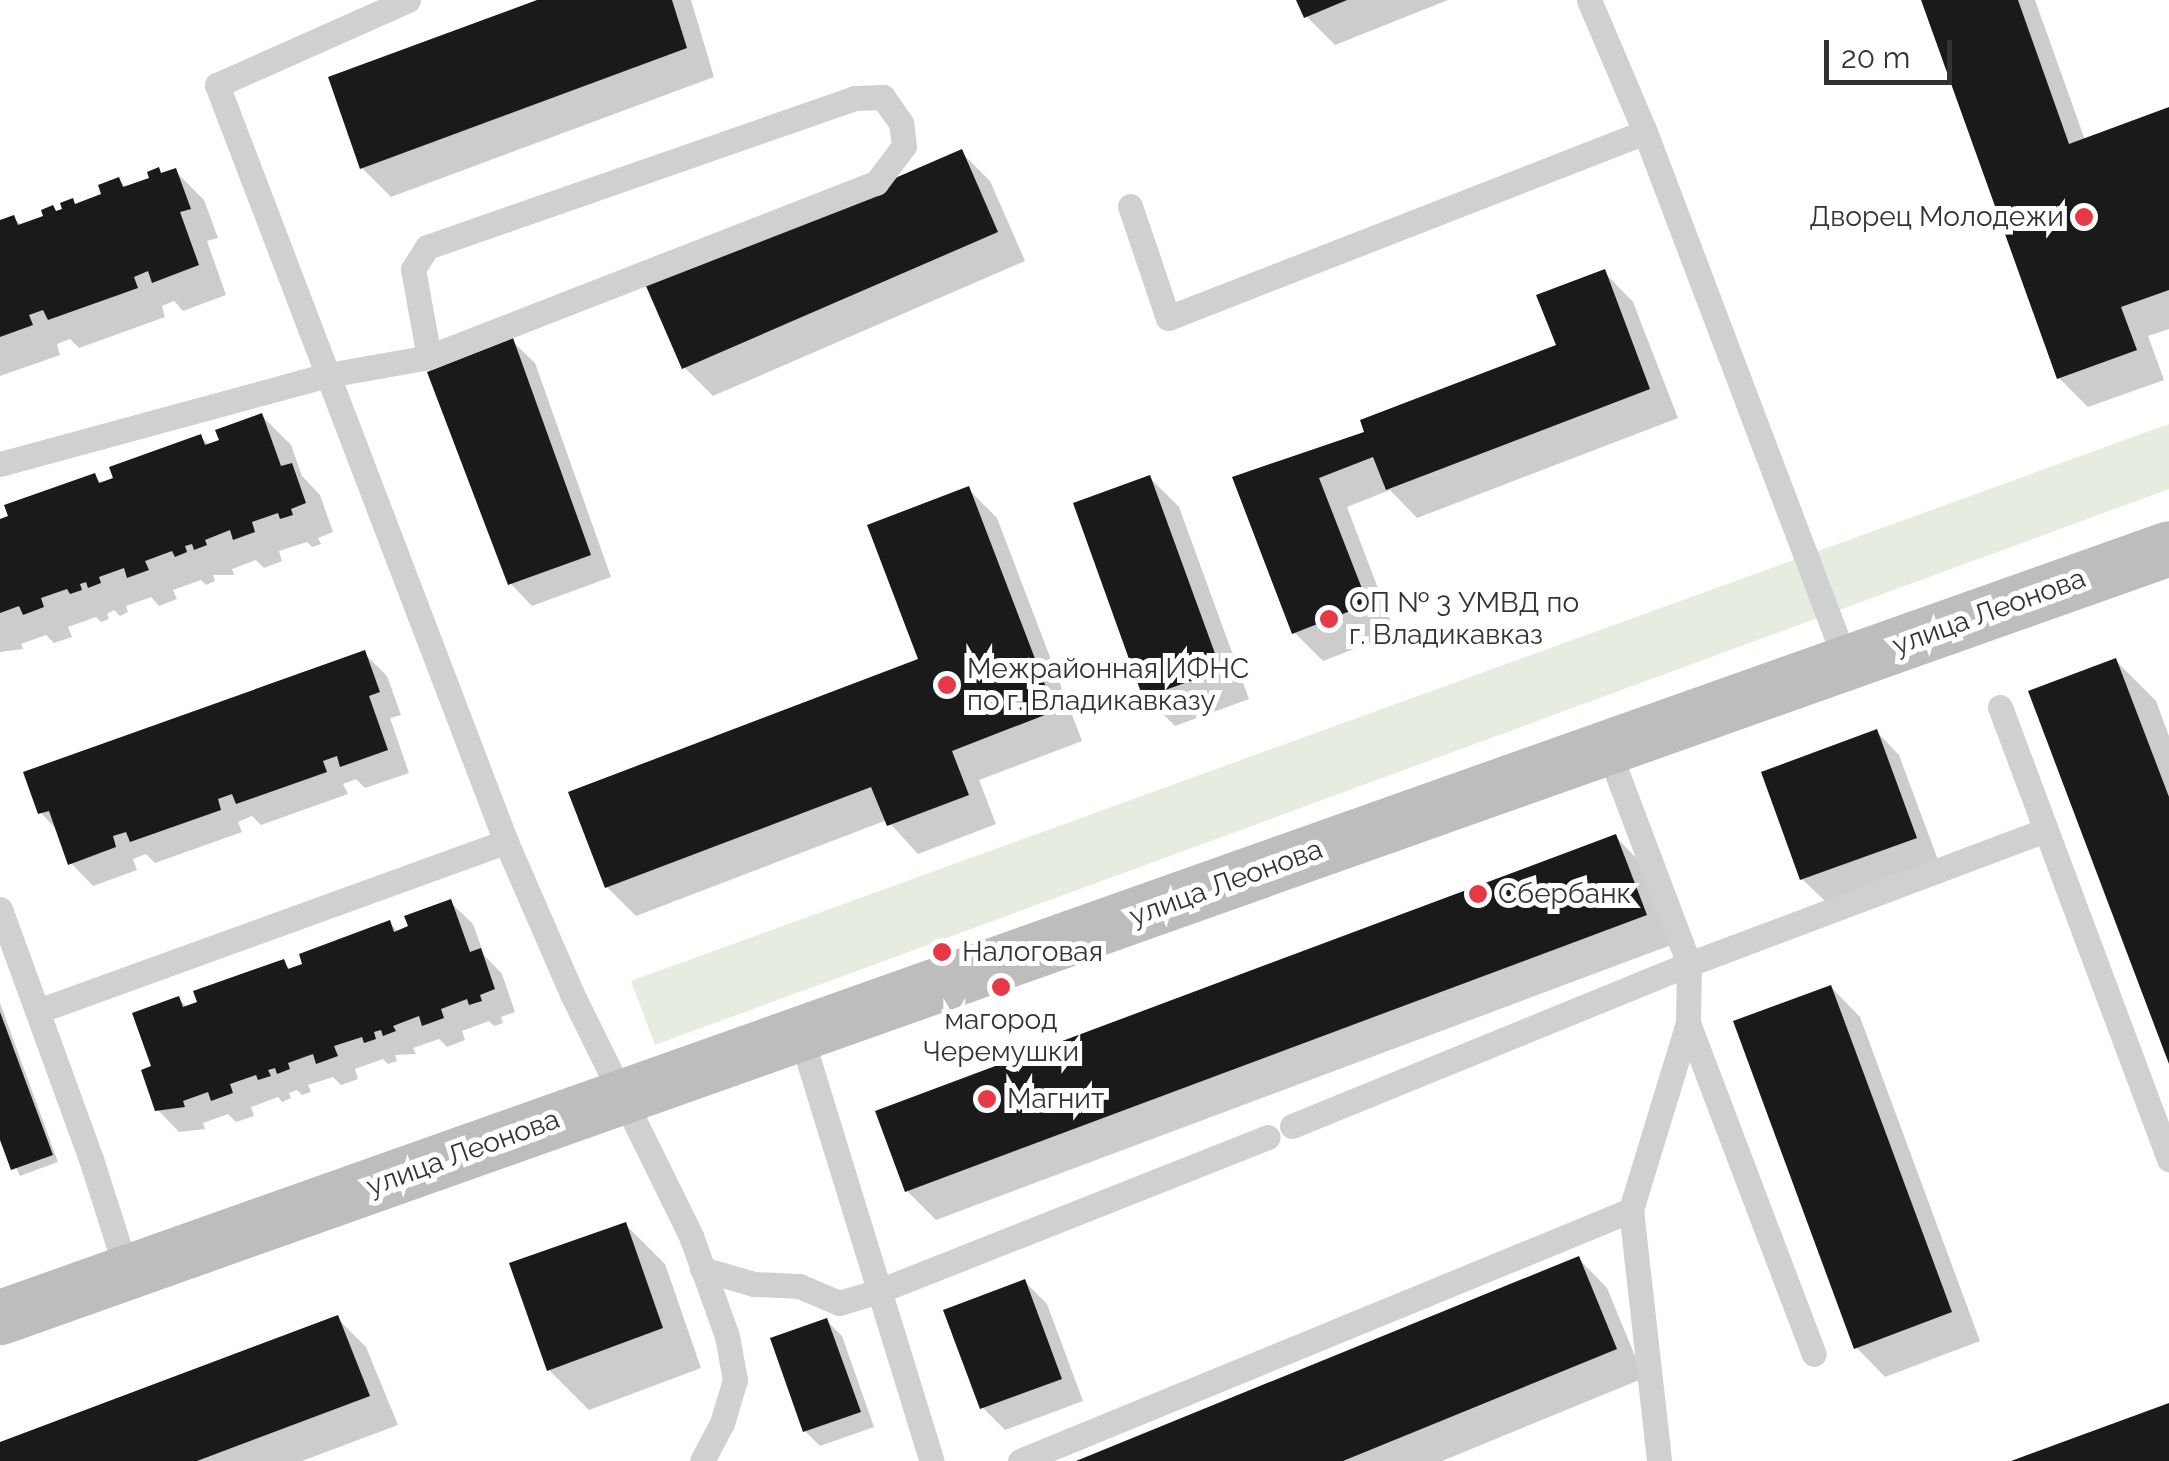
<!DOCTYPE html>
<html>
<head>
<meta charset="utf-8">
<style>
  body { margin:0 }
  #map { position:relative; width:2169px; height:1461px; overflow:hidden; background:#fff; font-family:Raleway,sans-serif }
  div>[style] { position:absolute }
  [style*='--x'] { left:calc(var(--x)*1px); top:calc(var(--y)*1px); width:calc(var(--w)*1px); rotate:calc(var(--a)*1deg) }
  .green>* { inset:0; background:#e6ecdf }
  .shadow>* { inset:0; background:#0003 }
  .building>* { inset:0; background:#1a1a1a }
  .lane>* { height:25px; margin:-12.5px; padding:0 12.5px; transform-origin:12.5px; border-radius:12.5px; background:#d0d0d0 }
  .secondary>* { height:55px; margin:-27.5px; padding:0 27.5px; transform-origin:27.5px; border-radius:27.5px; background:#bdbdbd }
  .dots>* { width:28px; height:28px; translate:-50% -50%; box-sizing:border-box; border:5px solid #fff; border-radius:50% }
  span { translate:-50% -50%; white-space:nowrap; text-align:center; line-height:1.15; -webkit-text-stroke:10px #fff; paint-order:stroke }
  .poi-label { font-size:28px; color:#333 }
  .right { translate:-100% -50%; text-align:right }
  .left { translate:0 -50%; text-align:left }
  .street-label { font-size:28px; color:#333 }
  .scale { position:absolute; left:1824px; top:40px; width:128px; height:45px; box-sizing:border-box; border:5px solid #333; border-top:0; padding-left:12px; font-size:30px; line-height:35px; white-space:nowrap; color:#333; -webkit-text-stroke:8px #fff; paint-order:stroke }
</style>
</head>
<body>
<div id="map">
  <div class="green">
    <div style="clip-path:polygon(2169px 424px,2169px 489px,655px 1045px,631px 981px)"></div>
  </div>
  <div class="shadow">
    <div style="clip-path:polygon(544px 0,691px 0,714px 77px,391px 197px,362px 168px)"></div>
    <div style="clip-path:polygon(1299px 0,1448px 0,1335px 45px,1306px 16px)"></div>
    <div style="clip-path:polygon(1923px 0,2035px 0,2085px 140px,2169px 110px,2169px 329px,2148px 336px,2164px 380px,2088px 407px,2059px 378px)"></div>
    <div style="clip-path:polygon(961px 152px,990px 181px,1025px 261px,713px 396px,684px 367px)"></div>
    <div style="clip-path:polygon(158px 170px,163px 175px,175px 171px,204px 200px,218px 238px,207px 241px,226px 295px,183px 311px,174px 301px,162px 306px,165px 317px,79px 348px,70px 339px,57px 344px,60px 355px,0 376px,0 223px,14px 218px,22px 226px,105px 196px,119px 180px,127px 188px,152px 179px)"></div>
    <div style="clip-path:polygon(1604px 272px,1633px 302px,1678px 418px,1417px 518px,1390px 490px,1347px 507px,1395px 633px,1323px 661px,1294px 632px,1235px 478px,1367px 434px,1559px 346px)"></div>
    <div style="clip-path:polygon(512px 341px,535px 363px,611px 577px,532px 606px,510px 583px)"></div>
    <div style="clip-path:polygon(262px 416px,291px 445px,302px 476px,320px 495px,333px 532px,318px 538px,321px 544px,312px 547px,307px 542px,279px 551px,282px 561px,264px 568px,256px 560px,232px 569px,234px 575px,213px 575px,215px 581px,206px 585px,201px 580px,173px 590px,177px 599px,159px 606px,151px 597px,126px 606px,128px 612px,120px 616px,114px 610px,107px 614px,109px 619px,101px 622px,96px 617px,68px 627px,72px 637px,54px 643px,46px 635px,21px 644px,23px 649px,0 652px,0 521px,94px 476px,103px 485px,201px 437px,210px 446px)"></div>
    <div style="clip-path:polygon(1150px 478px,1179px 507px,1249px 699px,1175px 726px,1145px 696px)"></div>
    <div style="clip-path:polygon(968px 489px,997px 518px,1082px 741px,979px 780px,996px 824px,918px 854px,887px 820px,636px 916px,607px 887px,921px 660px)"></div>
    <div style="clip-path:polygon(364px 653px,387px 676px,401px 715px,390px 718px,409px 773px,365px 788px,356px 779px,343px 784px,348px 794px,261px 825px,252px 816px,238px 822px,242px 832px,155px 863px,146px 854px,133px 859px,137px 870px,93px 886px,71px 863px,59px 832px,41px 813px)"></div>
    <div style="clip-path:polygon(2116px 661px,2156px 701px,2169px 736px,2169px 1058px)"></div>
    <div style="clip-path:polygon(1877px 732px,1899px 755px,1938px 860px,1825px 901px,1802px 879px)"></div>
    <div style="clip-path:polygon(1615px 836px,1644px 866px,1674px 944px,936px 1220px,907px 1191px)"></div>
    <div style="clip-path:polygon(450px 902px,473px 924px,484px 955px,502px 974px,515px 1012px,501px 1017px,503px 1023px,494px 1026px,489px 1021px,462px 1031px,465px 1040px,447px 1047px,439px 1039px,413px 1048px,416px 1054px,395px 1055px,397px 1061px,388px 1064px,383px 1059px,355px 1069px,358px 1079px,341px 1085px,333px 1077px,308px 1085px,311px 1092px,302px 1095px,297px 1090px,289px 1093px,291px 1098px,282px 1102px,278px 1097px,251px 1107px,254px 1116px,236px 1122px,228px 1114px,203px 1123px,205px 1129px,179px 1132px,157px 1109px,155px 1068px,179px 999px,188px 1008px,283px 962px,292px 971px,390px 923px,399px 933px)"></div>
    <div style="clip-path:polygon(1831px 987px,1860px 1017px,1980px 1341px,1885px 1377px,1856px 1347px)"></div>
    <div style="clip-path:polygon(0 1003px,58px 1162px,20px 1176px,0 1133px)"></div>
    <div style="clip-path:polygon(625px 1224px,665px 1264px,701px 1368px,589px 1410px,549px 1370px)"></div>
    <div style="clip-path:polygon(1578px 1258px,1607px 1288px,1644px 1378px,1442px 1461px,1082px 1461px)"></div>
    <div style="clip-path:polygon(1025px 1282px,1047px 1304px,1083px 1401px,1005px 1430px,983px 1408px)"></div>
    <div style="clip-path:polygon(337px 1318px,366px 1347px,398px 1425px,302px 1461px,0 1461px,0 1444px)"></div>
    <div style="clip-path:polygon(827px 1321px,842px 1336px,874px 1427px,820px 1446px,805px 1431px)"></div>
  </div>
  <div class="building">
    <div style="clip-path:polygon(537px 0,672px 0,687px 48px,360px 169px,328px 77px)"></div>
    <div style="clip-path:polygon(1296px 0,1347px 0,1304px 18px)"></div>
    <div style="clip-path:polygon(1921px 0,2018px 0,2069px 144px,2169px 107px,2169px 290px,2121px 307px,2137px 350px,2057px 379px)"></div>
    <div style="clip-path:polygon(962px 149px,998px 232px,682px 369px,646px 286px)"></div>
    <div style="clip-path:polygon(159px 167px,161px 173px,176px 168px,191px 209px,180px 212px,199px 265px,152px 283px,148px 271px,134px 277px,138px 288px,48px 320px,43px 310px,29px 315px,33px 325px,0 337px,0 220px,14px 215px,18px 225px,43px 216px,41px 210px,53px 205px,56px 211px,62px 209px,60px 203px,73px 198px,75px 204px,101px 194px,98px 185px,119px 177px,123px 187px,149px 178px,147px 172px)"></div>
    <div style="clip-path:polygon(1605px 269px,1650px 389px,1386px 490px,1373px 457px,1319px 478px,1368px 604px,1292px 634px,1232px 477px,1364px 432px,1360px 420px,1556px 345px,1536px 295px)"></div>
    <div style="clip-path:polygon(513px 338px,591px 555px,508px 585px,427px 372px)"></div>
    <div style="clip-path:polygon(262px 413px,281px 466px,292px 463px,306px 503px,291px 509px,293px 515px,280px 519px,278px 513px,252px 522px,255px 532px,233px 540px,230px 530px,205px 540px,207px 545px,194px 550px,192px 544px,185px 546px,187px 552px,175px 557px,172px 551px,145px 561px,149px 570px,127px 578px,124px 568px,99px 577px,101px 583px,88px 588px,86px 582px,80px 584px,82px 590px,70px 594px,67px 589px,41px 598px,44px 607px,23px 615px,19px 606px,0 613px,0 519px,8px 516px,4px 505px,95px 473px,99px 483px,113px 478px,109px 467px,201px 434px,205px 445px,219px 440px,215px 430px)"></div>
    <div style="clip-path:polygon(1150px 475px,1221px 670px,1143px 698px,1073px 503px)"></div>
    <div style="clip-path:polygon(969px 486px,1055px 711px,952px 751px,969px 795px,887px 826px,871px 787px,605px 888px,568px 792px,918px 659px,867px 525px)"></div>
    <div style="clip-path:polygon(365px 650px,380px 692px,369px 696px,388px 750px,340px 767px,337px 756px,323px 761px,327px 772px,236px 804px,232px 794px,218px 799px,221px 810px,130px 842px,126px 832px,113px 836px,116px 847px,68px 865px,49px 811px,38px 814px,23px 772px)"></div>
    <div style="clip-path:polygon(2116px 658px,2169px 797px,2169px 1064px,2028px 691px)"></div>
    <div style="clip-path:polygon(1877px 729px,1917px 838px,1800px 880px,1761px 772px)"></div>
    <div style="clip-path:polygon(1616px 834px,1647px 915px,905px 1192px,875px 1111px)"></div>
    <div style="clip-path:polygon(451px 899px,470px 952px,481px 948px,495px 989px,480px 995px,482px 1001px,469px 1005px,467px 999px,441px 1009px,444px 1018px,422px 1026px,419px 1016px,393px 1026px,396px 1031px,383px 1036px,381px 1030px,374px 1032px,376px 1039px,364px 1043px,362px 1037px,334px 1046px,338px 1056px,316px 1064px,313px 1054px,288px 1063px,290px 1069px,277px 1074px,275px 1068px,268px 1070px,271px 1076px,258px 1080px,256px 1075px,230px 1084px,233px 1093px,211px 1101px,208px 1092px,183px 1101px,185px 1107px,155px 1111px,141px 1070px,151px 1066px,132px 1013px,179px 996px,183px 1007px,197px 1002px,193px 991px,284px 959px,288px 969px,302px 964px,299px 954px,390px 920px,394px 932px,408px 926px,404px 916px)"></div>
    <div style="clip-path:polygon(1831px 985px,1952px 1312px,1854px 1349px,1733px 1021px)"></div>
    <div style="clip-path:polygon(0 1012px,53px 1155px,11px 1170px,0 1140px)"></div>
    <div style="clip-path:polygon(626px 1222px,663px 1328px,547px 1371px,509px 1263px)"></div>
    <div style="clip-path:polygon(1579px 1256px,1617px 1349px,1343px 1461px,1076px 1461px)"></div>
    <div style="clip-path:polygon(1025px 1279px,1062px 1379px,980px 1409px,943px 1310px)"></div>
    <div style="clip-path:polygon(338px 1315px,370px 1396px,197px 1461px,0 1461px,0 1442px)"></div>
    <div style="clip-path:polygon(827px 1318px,861px 1412px,803px 1432px,770px 1338px)"></div>
    <div style="clip-path:polygon(2169px 1403px,2169px 1461px,2011px 1461px)"></div>
  </div>
  <div class="lane">
    <div style="--x:408;--y:0;--w:209;--a:156"></div>
    <div style="--x:217;--y:85;--w:810;--a:69.1"></div>
    <div style="--x:506;--y:842;--w:166;--a:66.5"></div>
    <div style="--x:572;--y:994;--w:270;--a:63.8"></div>
    <div style="--x:691;--y:1236;--w:106;--a:70.2"></div>
    <div style="--x:727;--y:1336;--w:45;--a:79.7"></div>
    <div style="--x:735;--y:1380;--w:45;--a:106.8"></div>
    <div style="--x:722;--y:1423;--w:43;--a:117.8"></div>
    <div style="--x:1589;--y:0;--w:143;--a:67"></div>
    <div style="--x:1130;--y:206;--w:118;--a:71.3"></div>
    <div style="--x:1168;--y:318;--w:512;--a:-21.3"></div>
    <div style="--x:1645;--y:132;--w:567;--a:69.23"></div>
    <div style="--x:0;--y:464;--w:340;--a:-15.2"></div>
    <div style="--x:328;--y:375;--w:103;--a:-10.1"></div>
    <div style="--x:429;--y:357;--w:480;--a:-21.3"></div>
    <div style="--x:876;--y:183;--w:46;--a:-52.9"></div>
    <div style="--x:904;--y:146;--w:23;--a:-97"></div>
    <div style="--x:901;--y:123;--w:32;--a:-125"></div>
    <div style="--x:883;--y:97;--w:28;--a:178"></div>
    <div style="--x:855;--y:98;--w:453;--a:160.8"></div>
    <div style="--x:427;--y:247;--w:26;--a:122"></div>
    <div style="--x:413;--y:269;--w:89;--a:79.7"></div>
    <div style="--x:2000;--y:707;--w:483;--a:69.5"></div>
    <div style="--x:1607;--y:747;--w:232;--a:69.3"></div>
    <div style="--x:1689;--y:964;--w:59;--a:91"></div>
    <div style="--x:1688;--y:1023;--w:195;--a:107"></div>
    <div style="--x:1631;--y:1210;--w:253;--a:83.6"></div>
    <div style="--x:0;--y:909;--w:266;--a:70"></div>
    <div style="--x:91;--y:1159;--w:119;--a:72.3"></div>
    <div style="--x:38;--y:1011;--w:498;--a:-19.9"></div>
    <div style="--x:1688;--y:1023;--w:354;--a:69.2"></div>
    <div style="--x:800;--y:1033;--w:448;--a:72.9"></div>
    <div style="--x:1292;--y:1126;--w:429;--a:-22.2"></div>
    <div style="--x:1689;--y:964;--w:381;--a:-20.6"></div>
    <div style="--x:702;--y:1269;--w:54;--a:16.1"></div>
    <div style="--x:754;--y:1284;--w:45;--a:2.5"></div>
    <div style="--x:799;--y:1286;--w:43;--a:23"></div>
    <div style="--x:839;--y:1303;--w:42;--a:-16.7"></div>
    <div style="--x:879;--y:1291;--w:418;--a:-21.6"></div>
    <div style="--x:1020;--y:1461;--w:661;--a:-22.33"></div>
  </div>
  <div class="secondary">
    <div style="--x:0;--y:1317;--w:2301;--a:-19.52"></div>
  </div>
  <div class="dots">
    <div style="left:2084px;top:217px;background:#e63946"></div>
    <div style="left:1329px;top:619px;background:#e63946"></div>
    <div style="left:947px;top:685px;background:#e63946"></div>
    <div style="left:1478px;top:894px;background:#e63946"></div>
    <div style="left:942px;top:952px;background:#e63946"></div>
    <div style="left:1001px;top:987px;background:#e63946"></div>
    <div style="left:987px;top:1099px;background:#e63946"></div>
  </div>
  <div class="poi-label">
    <span class="right" style="left:2064px;top:217px">Дворец Молодежи</span>
    <span class="left" style="left:1349px;top:619px">ОП № 3 УМВД по<br>г. Владикавказ</span>
    <span class="left" style="left:967px;top:685px">Межрайонная ИФНС<br>по г. Владикавказу</span>
    <span class="left" style="left:1498px;top:894px">Сбербанк</span>
    <span class="left" style="left:962px;top:952px">Налоговая</span>
    <span style="left:1001px;top:1036px">магород<br>Черемушки</span>
    <span class="left" style="left:1007px;top:1099px">Магнит</span>
  </div>
  <div class="street-label">
    <span style="left:1989px;top:612px;rotate:-20deg">улица Леонова</span>
    <span style="left:1226px;top:883px;rotate:-20deg">улица Леонова</span>
    <span style="left:463px;top:1153px;rotate:-20deg">улица Леонова</span>
  </div>
  <div class="scale">20 m</div>
</div>
</body>
</html>
